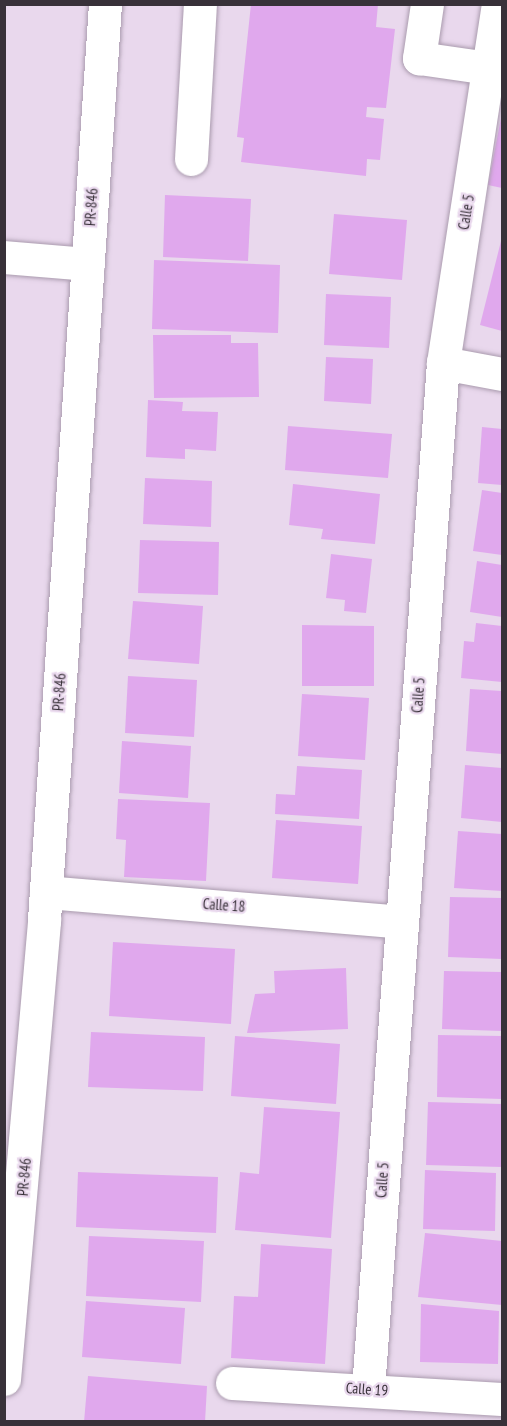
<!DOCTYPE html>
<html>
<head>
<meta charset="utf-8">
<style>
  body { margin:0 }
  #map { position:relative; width:507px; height:1426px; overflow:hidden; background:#e9d8ed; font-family:"PT Sans Narrow",sans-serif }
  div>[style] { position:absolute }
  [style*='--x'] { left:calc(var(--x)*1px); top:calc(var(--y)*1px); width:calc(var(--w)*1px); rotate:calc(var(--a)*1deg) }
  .building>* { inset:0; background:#e0a8ed }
  .roads { filter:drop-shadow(0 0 2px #aa9bae) drop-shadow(0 0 2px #aa9bae) }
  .minor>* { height:33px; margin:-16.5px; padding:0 16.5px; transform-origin:16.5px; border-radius:16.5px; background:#fff }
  span { translate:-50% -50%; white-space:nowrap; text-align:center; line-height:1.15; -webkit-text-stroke:4.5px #e9d8ed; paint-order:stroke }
  .street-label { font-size:15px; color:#383139 }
  .frame { position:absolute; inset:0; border:6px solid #383139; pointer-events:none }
</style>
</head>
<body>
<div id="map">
  <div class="building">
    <div style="clip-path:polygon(251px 4px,378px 4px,376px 27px,395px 29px,386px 108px,367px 107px,366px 117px,384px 119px,380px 160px,367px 159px,366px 176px,241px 162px,244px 138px,237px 137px)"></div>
    <div style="clip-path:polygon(501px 118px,502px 118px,502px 188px,488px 185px)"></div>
    <div style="clip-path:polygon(165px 195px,251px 199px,248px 261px,163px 257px)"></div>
    <div style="clip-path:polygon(334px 214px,407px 220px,402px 280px,329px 274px)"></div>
    <div style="clip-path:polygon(502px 237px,502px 331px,480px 325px)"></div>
    <div style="clip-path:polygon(154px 260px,280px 265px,278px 333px,152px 329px)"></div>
    <div style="clip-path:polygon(326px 294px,391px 297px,389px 348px,324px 345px)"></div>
    <div style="clip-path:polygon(153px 335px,231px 335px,231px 343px,258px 343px,259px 397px,154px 398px)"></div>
    <div style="clip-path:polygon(326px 357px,373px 359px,371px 404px,324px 401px)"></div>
    <div style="clip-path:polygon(148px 400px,183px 402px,182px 411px,218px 412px,216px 451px,185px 449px,185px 459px,146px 457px)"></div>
    <div style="clip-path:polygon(288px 426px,392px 434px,388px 478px,285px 470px)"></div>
    <div style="clip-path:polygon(482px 427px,502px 429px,502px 485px,478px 483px)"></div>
    <div style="clip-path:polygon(145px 478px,212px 481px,211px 527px,143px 524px)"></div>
    <div style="clip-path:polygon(293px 484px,380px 494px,375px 544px,321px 539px,323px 529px,289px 525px)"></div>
    <div style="clip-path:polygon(482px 490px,502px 493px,502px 555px,473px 551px)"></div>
    <div style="clip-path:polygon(140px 540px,219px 542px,218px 595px,138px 593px)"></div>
    <div style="clip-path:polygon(331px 554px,372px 559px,366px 613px,344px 611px,345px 600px,326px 598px)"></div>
    <div style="clip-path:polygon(477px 561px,502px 565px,502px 617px,470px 612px)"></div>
    <div style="clip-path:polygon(133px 601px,203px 606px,199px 664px,128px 659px)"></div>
    <div style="clip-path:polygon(476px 623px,502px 626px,502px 682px,461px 678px,464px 641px,474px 642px)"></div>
    <div style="clip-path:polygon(302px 625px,374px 626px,374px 686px,302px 686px)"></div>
    <div style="clip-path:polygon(128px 676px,197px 680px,194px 737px,125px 733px)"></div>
    <div style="clip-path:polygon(470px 689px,502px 691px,502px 754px,466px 751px)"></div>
    <div style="clip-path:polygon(302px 694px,369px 698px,365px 760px,298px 756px)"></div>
    <div style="clip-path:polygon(122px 741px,191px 746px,188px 798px,119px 793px)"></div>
    <div style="clip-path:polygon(465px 765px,502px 768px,502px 822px,461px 818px)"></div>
    <div style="clip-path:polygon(297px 766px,362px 770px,359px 819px,275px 814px,276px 794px,295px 795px)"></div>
    <div style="clip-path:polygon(118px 799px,210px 803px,206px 881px,124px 877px,126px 840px,116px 839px)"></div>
    <div style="clip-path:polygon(276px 820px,362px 826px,358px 884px,272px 878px)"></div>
    <div style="clip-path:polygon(458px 831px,502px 834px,502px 891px,454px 888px)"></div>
    <div style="clip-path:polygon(450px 897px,502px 898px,502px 959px,448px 957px)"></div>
    <div style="clip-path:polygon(113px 942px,235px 949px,231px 1024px,109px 1016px)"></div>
    <div style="clip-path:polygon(346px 968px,348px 1029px,247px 1033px,255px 994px,275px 993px,274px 971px)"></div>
    <div style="clip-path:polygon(444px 971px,502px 972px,502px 1031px,442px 1029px)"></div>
    <div style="clip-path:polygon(91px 1032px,205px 1037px,203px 1091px,88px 1087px)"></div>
    <div style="clip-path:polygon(438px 1035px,502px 1036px,502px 1099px,437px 1097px)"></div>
    <div style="clip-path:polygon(235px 1036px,340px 1044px,336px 1104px,231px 1096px)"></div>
    <div style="clip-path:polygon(428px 1102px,502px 1104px,502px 1167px,426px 1165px)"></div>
    <div style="clip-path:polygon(264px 1107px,340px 1112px,331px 1238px,235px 1230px,240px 1172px,259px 1174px)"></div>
    <div style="clip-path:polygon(425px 1170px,496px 1173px,495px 1231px,423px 1229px)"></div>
    <div style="clip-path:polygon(78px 1172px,218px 1177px,216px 1233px,76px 1227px)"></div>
    <div style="clip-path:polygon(425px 1233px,502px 1241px,502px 1305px,418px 1297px)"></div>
    <div style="clip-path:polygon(89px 1236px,204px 1241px,201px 1302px,86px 1296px)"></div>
    <div style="clip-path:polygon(261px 1244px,332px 1249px,325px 1364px,231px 1358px,234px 1296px,258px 1297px)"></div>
    <div style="clip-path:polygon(86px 1301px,185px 1308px,181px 1364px,82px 1357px)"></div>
    <div style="clip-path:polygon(421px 1304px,499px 1311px,498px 1364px,420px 1362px)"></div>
    <div style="clip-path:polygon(88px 1376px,207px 1386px,205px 1422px,84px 1422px)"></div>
  </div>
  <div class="roads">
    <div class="minor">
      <div style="--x:427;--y:4;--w:55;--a:98.4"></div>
      <div style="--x:419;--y:58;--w:70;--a:8.2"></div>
      <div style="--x:191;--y:159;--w:155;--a:-86.7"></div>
      <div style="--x:4;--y:257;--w:84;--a:4.8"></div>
      <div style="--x:443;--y:363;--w:60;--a:10.6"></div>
      <div style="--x:46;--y:892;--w:356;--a:4.8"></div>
      <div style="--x:4;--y:1379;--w:461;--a:-85"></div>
      <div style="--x:44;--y:920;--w:918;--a:-86.19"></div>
      <div style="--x:232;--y:1383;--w:270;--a:3.4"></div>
      <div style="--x:368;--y:1389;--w:1029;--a:-85.82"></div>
      <div style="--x:443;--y:363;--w:363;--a:-81.3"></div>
    </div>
  </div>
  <div class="street-label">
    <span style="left:91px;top:207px;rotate:-86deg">PR-846</span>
    <span style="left:466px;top:212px;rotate:-81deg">Calle 5</span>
    <span style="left:59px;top:692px;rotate:-86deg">PR-846</span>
    <span style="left:418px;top:695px;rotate:-86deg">Calle 5</span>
    <span style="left:224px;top:905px;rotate:4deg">Calle 18</span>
    <span style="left:24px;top:1177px;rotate:-85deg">PR-846</span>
    <span style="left:382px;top:1180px;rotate:-86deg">Calle 5</span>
    <span style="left:367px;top:1389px;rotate:4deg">Calle 19</span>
  </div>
  <div class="frame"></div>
</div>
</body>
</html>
